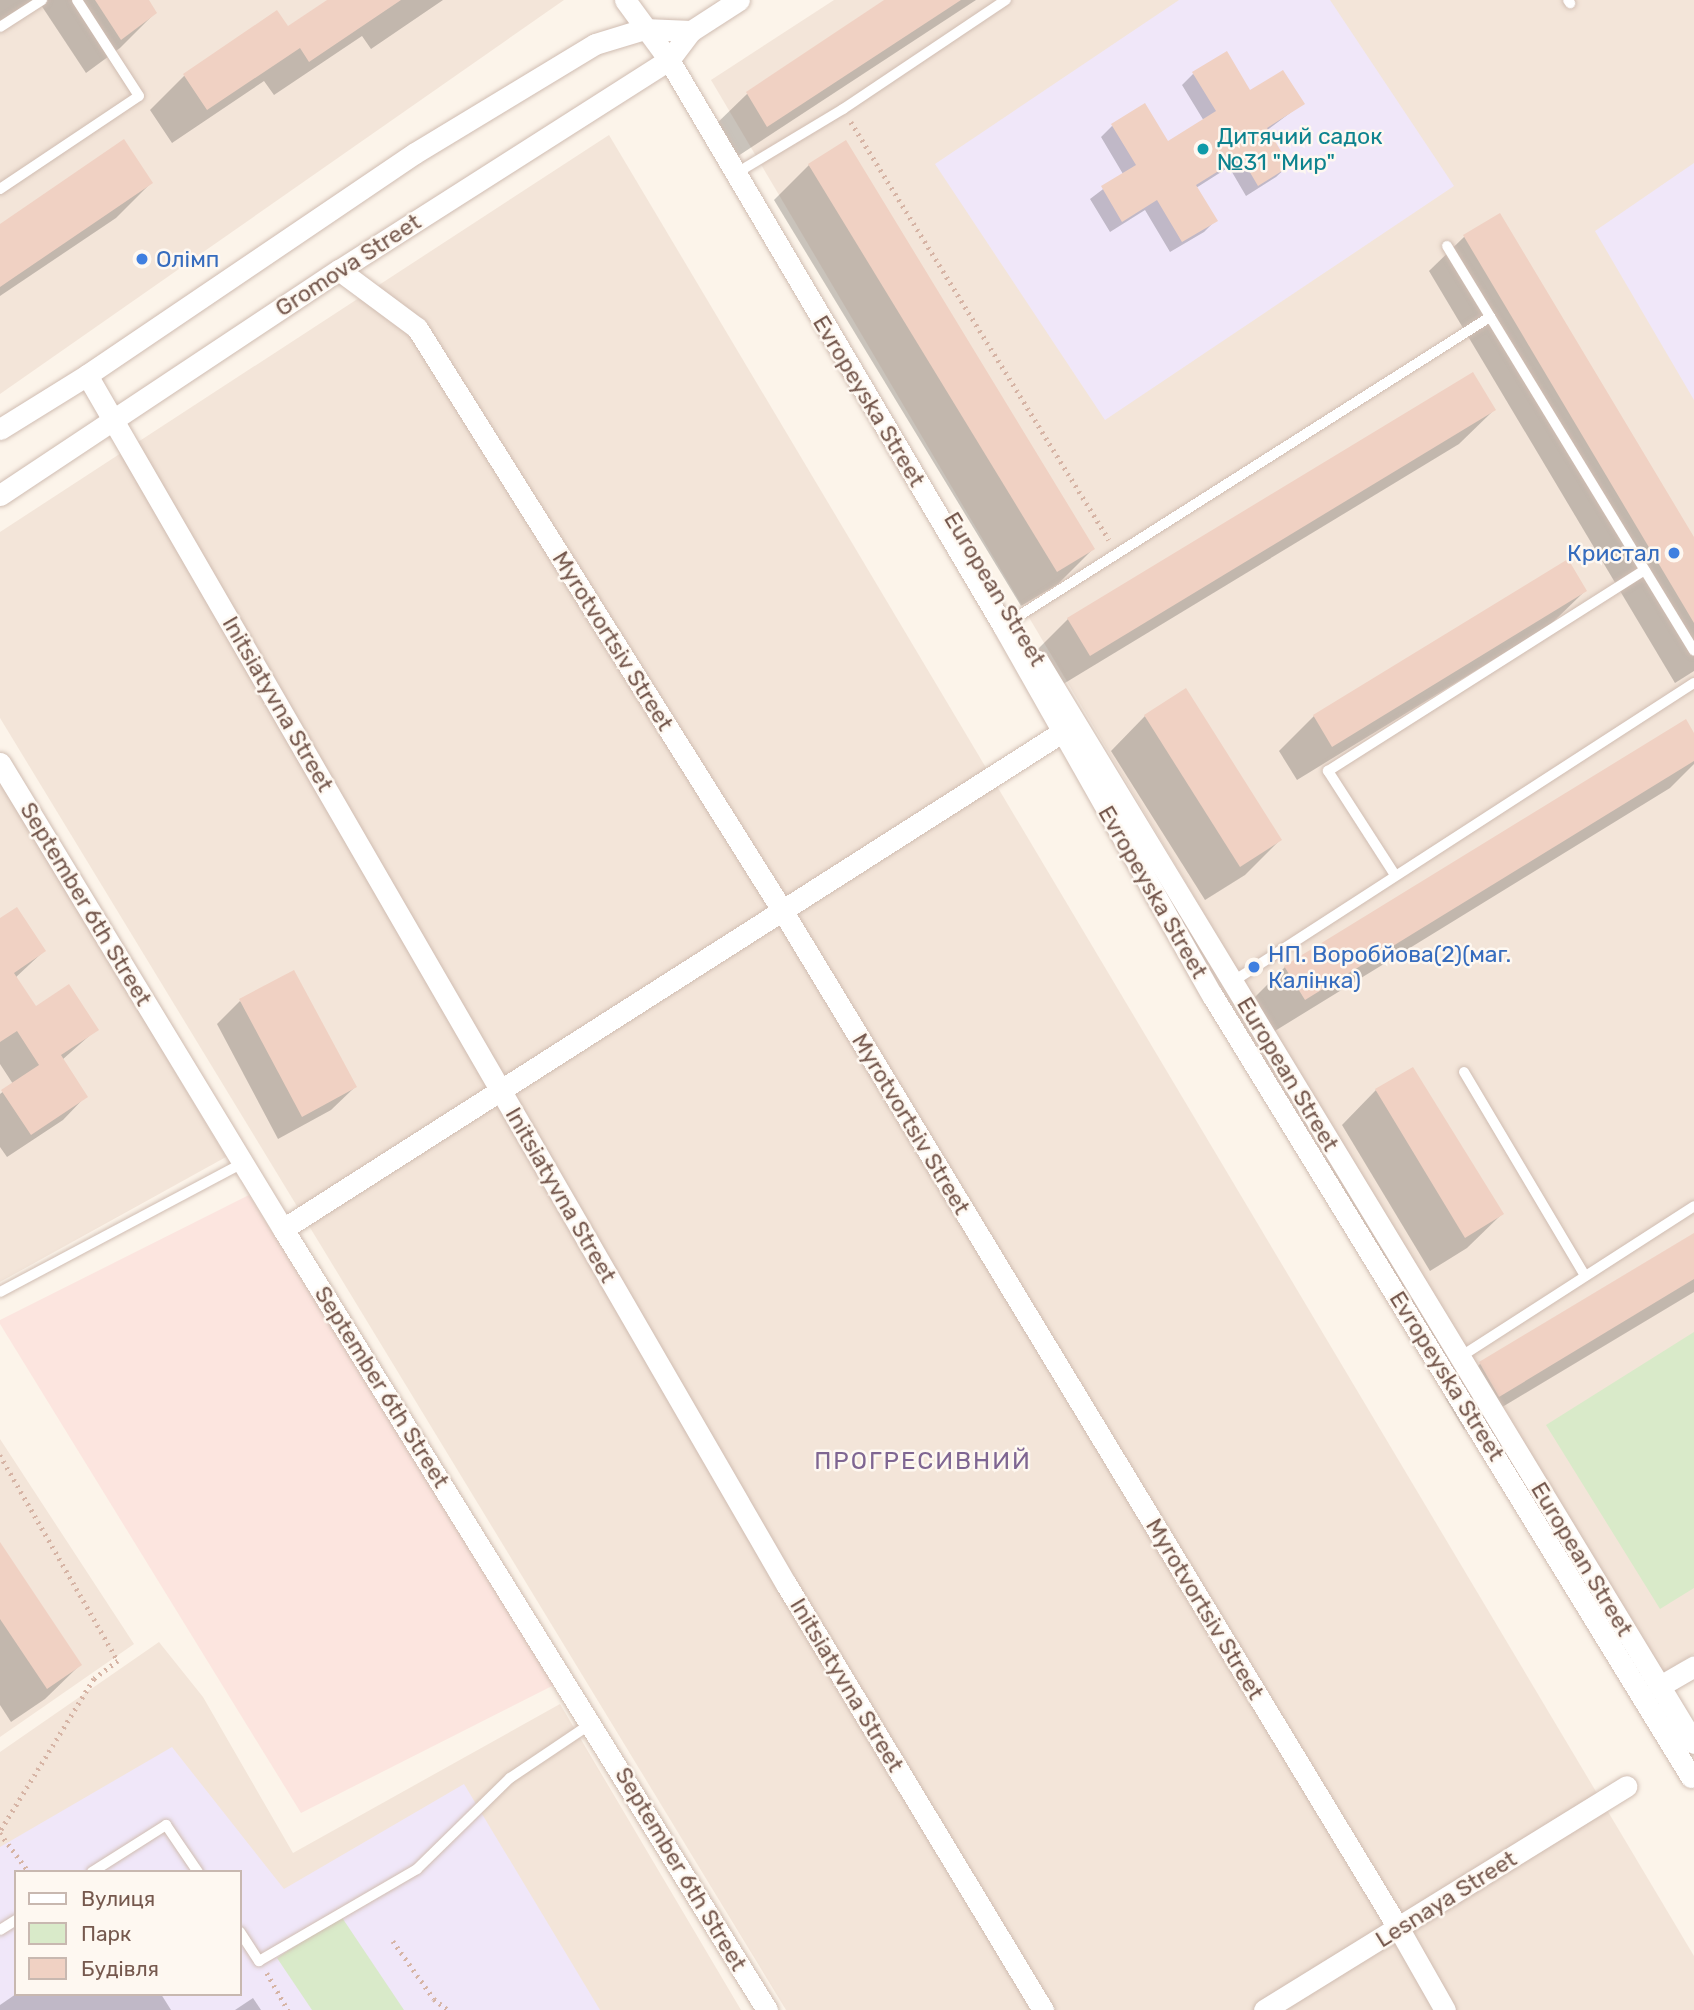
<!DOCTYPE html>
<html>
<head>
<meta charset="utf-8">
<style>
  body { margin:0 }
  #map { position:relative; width:1694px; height:2010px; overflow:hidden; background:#fcf4ea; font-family:Rubik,sans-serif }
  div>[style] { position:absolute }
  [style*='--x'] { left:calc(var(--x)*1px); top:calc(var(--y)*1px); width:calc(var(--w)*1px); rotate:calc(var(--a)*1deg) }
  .residential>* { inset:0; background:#f3e5d9 }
  .commercial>* { inset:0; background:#fce5df }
  .education>* { inset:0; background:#f0e7f9 }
  .green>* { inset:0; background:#d9eac9 }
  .shadow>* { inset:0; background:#0003 }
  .building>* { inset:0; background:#f0d1c3 }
  .path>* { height:4.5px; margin-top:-2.25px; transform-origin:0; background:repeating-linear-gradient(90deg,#d6b4a5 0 2px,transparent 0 7px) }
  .roads { filter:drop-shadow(0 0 2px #d0bdb2) drop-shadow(0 0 2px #d0bdb2) }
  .lane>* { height:10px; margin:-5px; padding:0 5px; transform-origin:5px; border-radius:5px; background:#fff }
  .street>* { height:21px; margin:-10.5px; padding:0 10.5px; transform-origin:10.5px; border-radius:10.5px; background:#fff }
  .dots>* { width:19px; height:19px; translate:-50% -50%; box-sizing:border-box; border:4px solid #fef8f1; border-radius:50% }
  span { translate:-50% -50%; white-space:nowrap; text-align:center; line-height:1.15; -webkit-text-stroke:5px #fef8f1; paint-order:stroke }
  .culture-label { font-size:23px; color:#0d838f }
  .left { translate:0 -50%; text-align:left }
  .shop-label { font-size:23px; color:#366cbe }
  .right { translate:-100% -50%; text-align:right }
  .street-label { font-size:23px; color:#76594e }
  .neighbourhood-label { font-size:24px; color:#7f6692; letter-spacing:2px }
  .legend { position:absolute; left:14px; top:1870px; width:228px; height:126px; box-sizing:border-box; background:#fef8f1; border:2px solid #c8b8b0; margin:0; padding:9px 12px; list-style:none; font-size:21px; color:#76594e }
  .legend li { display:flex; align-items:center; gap:14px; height:35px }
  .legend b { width:35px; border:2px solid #c8b8b0 }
</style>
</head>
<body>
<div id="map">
  <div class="residential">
    <div style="clip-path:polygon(0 0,564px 0,0 394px)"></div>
    <div style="clip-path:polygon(834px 0,1694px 0,1694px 1654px,1656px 1677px,711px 80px)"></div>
    <div style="clip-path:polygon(609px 135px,1694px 1956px,1694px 2010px,786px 2010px,0 718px,0 532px)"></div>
    <div style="clip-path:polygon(0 779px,226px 1157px,0 1282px)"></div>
    <div style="clip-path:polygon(0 1439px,134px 1644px,0 1737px)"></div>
    <div style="clip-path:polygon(evenodd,159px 1642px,203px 1697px,293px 1853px,560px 1704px,741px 2010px,0 2010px,0 1752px,159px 1642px,16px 1872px,240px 1872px,240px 1994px,16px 1994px,16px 1872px)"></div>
  </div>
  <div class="commercial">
    <div style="clip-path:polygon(249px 1195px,554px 1685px,301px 1813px,0 1324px,0 1320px)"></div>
  </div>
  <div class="education">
    <div style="clip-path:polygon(1179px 0,1330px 0,1454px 186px,1105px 420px,935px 164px)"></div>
    <div style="clip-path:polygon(1694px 163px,1694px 400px,1595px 231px)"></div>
    <div style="clip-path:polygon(evenodd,172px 1747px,284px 1889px,464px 1784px,600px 2010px,0 2010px,0 1847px,172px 1747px,16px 1872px,240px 1872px,240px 1994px,16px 1994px,16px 1872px)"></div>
  </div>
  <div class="green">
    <div style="clip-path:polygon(1694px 1332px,1694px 1588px,1660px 1609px,1546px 1425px)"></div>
    <div style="clip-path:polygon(341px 1916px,404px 2010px,312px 2010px,277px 1958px)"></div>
  </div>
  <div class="shadow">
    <div style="clip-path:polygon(0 0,36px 0,0 23px)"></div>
    <div style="clip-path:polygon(41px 0,147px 0,155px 13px,120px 48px,86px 73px,39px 2px)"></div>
    <div style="clip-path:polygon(330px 0,443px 0,371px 49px,362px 36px,274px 95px,264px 81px,172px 143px,150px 110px,184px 76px,288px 29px)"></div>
    <div style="clip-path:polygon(889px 0,976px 0,732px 160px,712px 128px,747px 94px)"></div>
    <div style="clip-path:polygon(1193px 74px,1250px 93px,1302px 104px,1266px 131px,1288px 166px,1276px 177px,1246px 196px,1229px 167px,1196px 188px,1216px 220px,1204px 232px,1170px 252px,1145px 210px,1110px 232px,1090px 199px,1123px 174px,1101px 137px,1112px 126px,1168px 143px,1204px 121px,1182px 85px)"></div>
    <div style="clip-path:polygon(809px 165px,1093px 549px,1058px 584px,1021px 606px,774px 200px)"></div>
    <div style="clip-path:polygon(151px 183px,116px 218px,0 296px,0 226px)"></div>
    <div style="clip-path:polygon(1500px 215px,1694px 541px,1694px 671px,1675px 683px,1429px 271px,1464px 237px)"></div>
    <div style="clip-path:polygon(1494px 410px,1459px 444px,1055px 689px,1033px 654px,1068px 619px)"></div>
    <div style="clip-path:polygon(1585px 591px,1550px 625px,1297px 780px,1279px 751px,1314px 716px)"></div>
    <div style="clip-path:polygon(1145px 716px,1280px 840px,1245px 875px,1205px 900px,1111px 751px)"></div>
    <div style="clip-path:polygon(1685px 721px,1694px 736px,1694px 764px,1670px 788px,1270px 1034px,1250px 1002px,1285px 967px)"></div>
    <div style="clip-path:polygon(0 920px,44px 951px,15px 978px,35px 1008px,97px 1029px,62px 1060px,86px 1096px,63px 1120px,7px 1157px,0 1147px,0 1094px,13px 1084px,0 1064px)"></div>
    <div style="clip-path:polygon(240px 1001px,355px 1087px,331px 1110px,278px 1139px,217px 1024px)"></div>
    <div style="clip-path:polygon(1376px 1090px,1502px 1214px,1467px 1248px,1430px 1271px,1342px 1125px)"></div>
    <div style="clip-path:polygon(1694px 1235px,1694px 1292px,1464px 1430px,1445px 1398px,1480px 1364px)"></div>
    <div style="clip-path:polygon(0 1545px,80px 1665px,45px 1699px,11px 1722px,0 1705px)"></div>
    <div style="clip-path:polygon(16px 1994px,161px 1994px,171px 2010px,0 2010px,0 2005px)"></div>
    <div style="clip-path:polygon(253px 1998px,261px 2010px,235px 2010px)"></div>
  </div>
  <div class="building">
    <div style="clip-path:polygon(95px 0,149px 0,157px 13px,121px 40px)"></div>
    <div style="clip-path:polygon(327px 0,401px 0,309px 62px,300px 48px,207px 110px,183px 74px,277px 10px,288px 26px)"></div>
    <div style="clip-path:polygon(884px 0,961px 0,767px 127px,746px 92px)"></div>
    <div style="clip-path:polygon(1227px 51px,1250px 90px,1283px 70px,1305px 104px,1267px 128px,1290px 166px,1258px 186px,1241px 157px,1196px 185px,1218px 221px,1182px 242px,1157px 200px,1122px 222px,1101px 186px,1136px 165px,1111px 124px,1145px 103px,1168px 141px,1216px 111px,1192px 72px)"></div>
    <div style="clip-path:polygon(124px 139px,153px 183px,0 287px,0 224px)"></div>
    <div style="clip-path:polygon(846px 140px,1095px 549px,1057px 572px,808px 164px)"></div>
    <div style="clip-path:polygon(1500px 213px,1694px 537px,1694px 623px,1463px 235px)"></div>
    <div style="clip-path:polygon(1473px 372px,1496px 410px,1090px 656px,1067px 618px)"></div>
    <div style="clip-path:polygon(1568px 559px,1587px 591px,1332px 747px,1313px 715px)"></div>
    <div style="clip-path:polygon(1186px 688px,1282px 840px,1240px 867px,1144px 715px)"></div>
    <div style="clip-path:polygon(1686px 719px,1694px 733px,1694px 761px,1305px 1000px,1284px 966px)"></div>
    <div style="clip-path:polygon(17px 907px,46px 951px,14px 973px,36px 1006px,69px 984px,99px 1030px,61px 1055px,88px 1097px,31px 1135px,1px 1090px,39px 1065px,17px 1031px,0 1042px,0 918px)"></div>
    <div style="clip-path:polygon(294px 970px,357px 1087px,302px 1117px,239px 999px)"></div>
    <div style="clip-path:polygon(1413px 1067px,1504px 1214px,1465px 1238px,1375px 1089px)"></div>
    <div style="clip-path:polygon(1694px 1233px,1694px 1279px,1499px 1397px,1479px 1362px)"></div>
    <div style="clip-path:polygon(0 1542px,82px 1665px,47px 1689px,0 1619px)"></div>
  </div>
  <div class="path">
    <div style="--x:851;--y:122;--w:491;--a:58.3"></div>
    <div style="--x:0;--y:1455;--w:237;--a:60.2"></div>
    <div style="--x:118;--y:1661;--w:30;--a:143"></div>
    <div style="--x:94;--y:1679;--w:180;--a:121.6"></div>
    <div style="--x:0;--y:1833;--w:49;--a:53.4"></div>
    <div style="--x:393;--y:1941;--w:71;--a:54.7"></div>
    <div style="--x:434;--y:1999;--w:18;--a:38"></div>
    <div style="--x:267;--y:1973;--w:43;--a:60.4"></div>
  </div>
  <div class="roads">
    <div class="lane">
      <div style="--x:1568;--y:0;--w:4;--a:56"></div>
      <div style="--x:0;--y:27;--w:50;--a:-32.7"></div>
      <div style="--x:735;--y:174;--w:126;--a:-31"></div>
      <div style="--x:843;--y:109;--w:196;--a:-33.8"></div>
      <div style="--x:0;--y:189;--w:167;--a:-33.8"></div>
      <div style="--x:139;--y:96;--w:114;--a:-122.9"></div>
      <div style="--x:1447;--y:246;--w:474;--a:58.6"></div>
      <div style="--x:1003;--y:626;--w:577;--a:-32.4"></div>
      <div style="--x:1395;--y:875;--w:124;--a:-122.8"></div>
      <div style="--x:1328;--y:771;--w:375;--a:-32.4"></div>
      <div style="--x:1229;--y:984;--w:554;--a:-32.92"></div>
      <div style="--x:1464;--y:1072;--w:237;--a:59.3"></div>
      <div style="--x:0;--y:1292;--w:275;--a:-28"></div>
      <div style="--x:1457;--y:1359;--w:282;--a:-32.8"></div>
      <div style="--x:92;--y:1872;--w:88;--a:-32.4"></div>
      <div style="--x:166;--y:1825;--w:57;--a:55.8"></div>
      <div style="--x:0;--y:1930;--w:19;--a:-32"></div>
      <div style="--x:240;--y:1932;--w:35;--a:57"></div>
      <div style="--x:259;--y:1961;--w:183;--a:-30.2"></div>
      <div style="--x:417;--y:1869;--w:130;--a:-44.4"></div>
      <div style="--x:510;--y:1778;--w:99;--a:-33.9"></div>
    </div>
    <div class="street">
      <div style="--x:625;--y:0;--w:74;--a:53.7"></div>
      <div style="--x:669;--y:60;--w:657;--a:59.45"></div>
      <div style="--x:1003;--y:626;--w:424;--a:60.5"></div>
      <div style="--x:1212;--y:995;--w:917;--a:58.51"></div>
      <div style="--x:339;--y:270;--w:97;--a:36.6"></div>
      <div style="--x:417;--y:328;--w:687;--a:57.91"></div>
      <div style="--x:782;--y:910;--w:1191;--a:58.81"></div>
      <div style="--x:1399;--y:1929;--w:93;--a:60.4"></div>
      <div style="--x:87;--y:375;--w:1397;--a:59.97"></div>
      <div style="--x:786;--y:1584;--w:498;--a:58.9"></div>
      <div style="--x:0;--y:429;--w:102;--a:-31.8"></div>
      <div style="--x:87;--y:375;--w:396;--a:-34.1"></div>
      <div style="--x:415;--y:153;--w:210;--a:-31.2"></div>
      <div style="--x:595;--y:44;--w:51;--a:-17"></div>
      <div style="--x:644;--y:29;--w:47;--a:2.4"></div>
      <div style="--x:0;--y:495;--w:407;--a:-33.6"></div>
      <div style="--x:339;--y:270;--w:391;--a:-32.5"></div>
      <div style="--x:669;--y:60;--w:36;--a:-53"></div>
      <div style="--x:691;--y:31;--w:57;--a:-32.9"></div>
      <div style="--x:1038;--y:661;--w:1265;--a:58.77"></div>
      <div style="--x:0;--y:763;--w:545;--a:58.73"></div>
      <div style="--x:283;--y:1229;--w:919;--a:58.21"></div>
      <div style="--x:283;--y:1229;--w:924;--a:-32.54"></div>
      <div style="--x:1660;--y:1686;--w:39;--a:-30"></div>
      <div style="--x:1264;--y:2010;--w:426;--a:-31.7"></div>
    </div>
  </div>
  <div class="dots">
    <div style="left:1203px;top:149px;background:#0f9aa8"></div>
    <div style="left:142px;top:259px;background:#3f7fe0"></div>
    <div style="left:1674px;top:553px;background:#3f7fe0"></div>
    <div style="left:1254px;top:967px;background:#3f7fe0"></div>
  </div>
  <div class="culture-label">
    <span class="left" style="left:1217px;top:149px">Дитячий садок<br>№31 "Мир"</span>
  </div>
  <div class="shop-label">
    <span class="left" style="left:156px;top:259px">Олімп</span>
    <span class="right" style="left:1660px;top:553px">Кристал</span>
    <span class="left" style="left:1268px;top:967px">НП. Воробйова(2)(маг.<br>Калінка)</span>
  </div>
  <div class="street-label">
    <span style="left:348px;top:265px;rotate:-33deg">Gromova Street</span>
    <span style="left:869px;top:401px;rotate:59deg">Evropeyska Street</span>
    <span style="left:995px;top:589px;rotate:59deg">European Street</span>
    <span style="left:613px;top:641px;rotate:58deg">Myrotvortsiv Street</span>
    <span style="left:278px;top:704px;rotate:60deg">Initsiatyvna Street</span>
    <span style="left:1153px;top:892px;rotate:60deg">Evropeyska Street</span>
    <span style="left:86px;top:904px;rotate:59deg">September 6th Street</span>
    <span style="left:1288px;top:1074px;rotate:59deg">European Street</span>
    <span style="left:911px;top:1124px;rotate:59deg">Myrotvortsiv Street</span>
    <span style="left:561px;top:1195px;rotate:60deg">Initsiatyvna Street</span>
    <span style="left:1447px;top:1376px;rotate:58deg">Evropeyska Street</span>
    <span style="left:382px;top:1387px;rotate:58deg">September 6th Street</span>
    <span style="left:1582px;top:1559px;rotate:59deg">European Street</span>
    <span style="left:1205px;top:1609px;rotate:59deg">Myrotvortsiv Street</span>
    <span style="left:847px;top:1685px;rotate:59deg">Initsiatyvna Street</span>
    <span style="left:681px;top:1869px;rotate:59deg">September 6th Street</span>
    <span style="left:1446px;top:1899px;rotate:-32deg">Lesnaya Street</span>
  </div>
  <div class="neighbourhood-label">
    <span style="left:923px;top:1462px">ПРОГРЕСИВНИЙ</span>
  </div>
  <ul class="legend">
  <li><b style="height:9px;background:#fff"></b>Вулиця</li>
  <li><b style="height:19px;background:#d9eac9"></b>Парк</li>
  <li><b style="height:19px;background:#f0d1c3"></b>Будівля</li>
  </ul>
</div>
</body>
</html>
